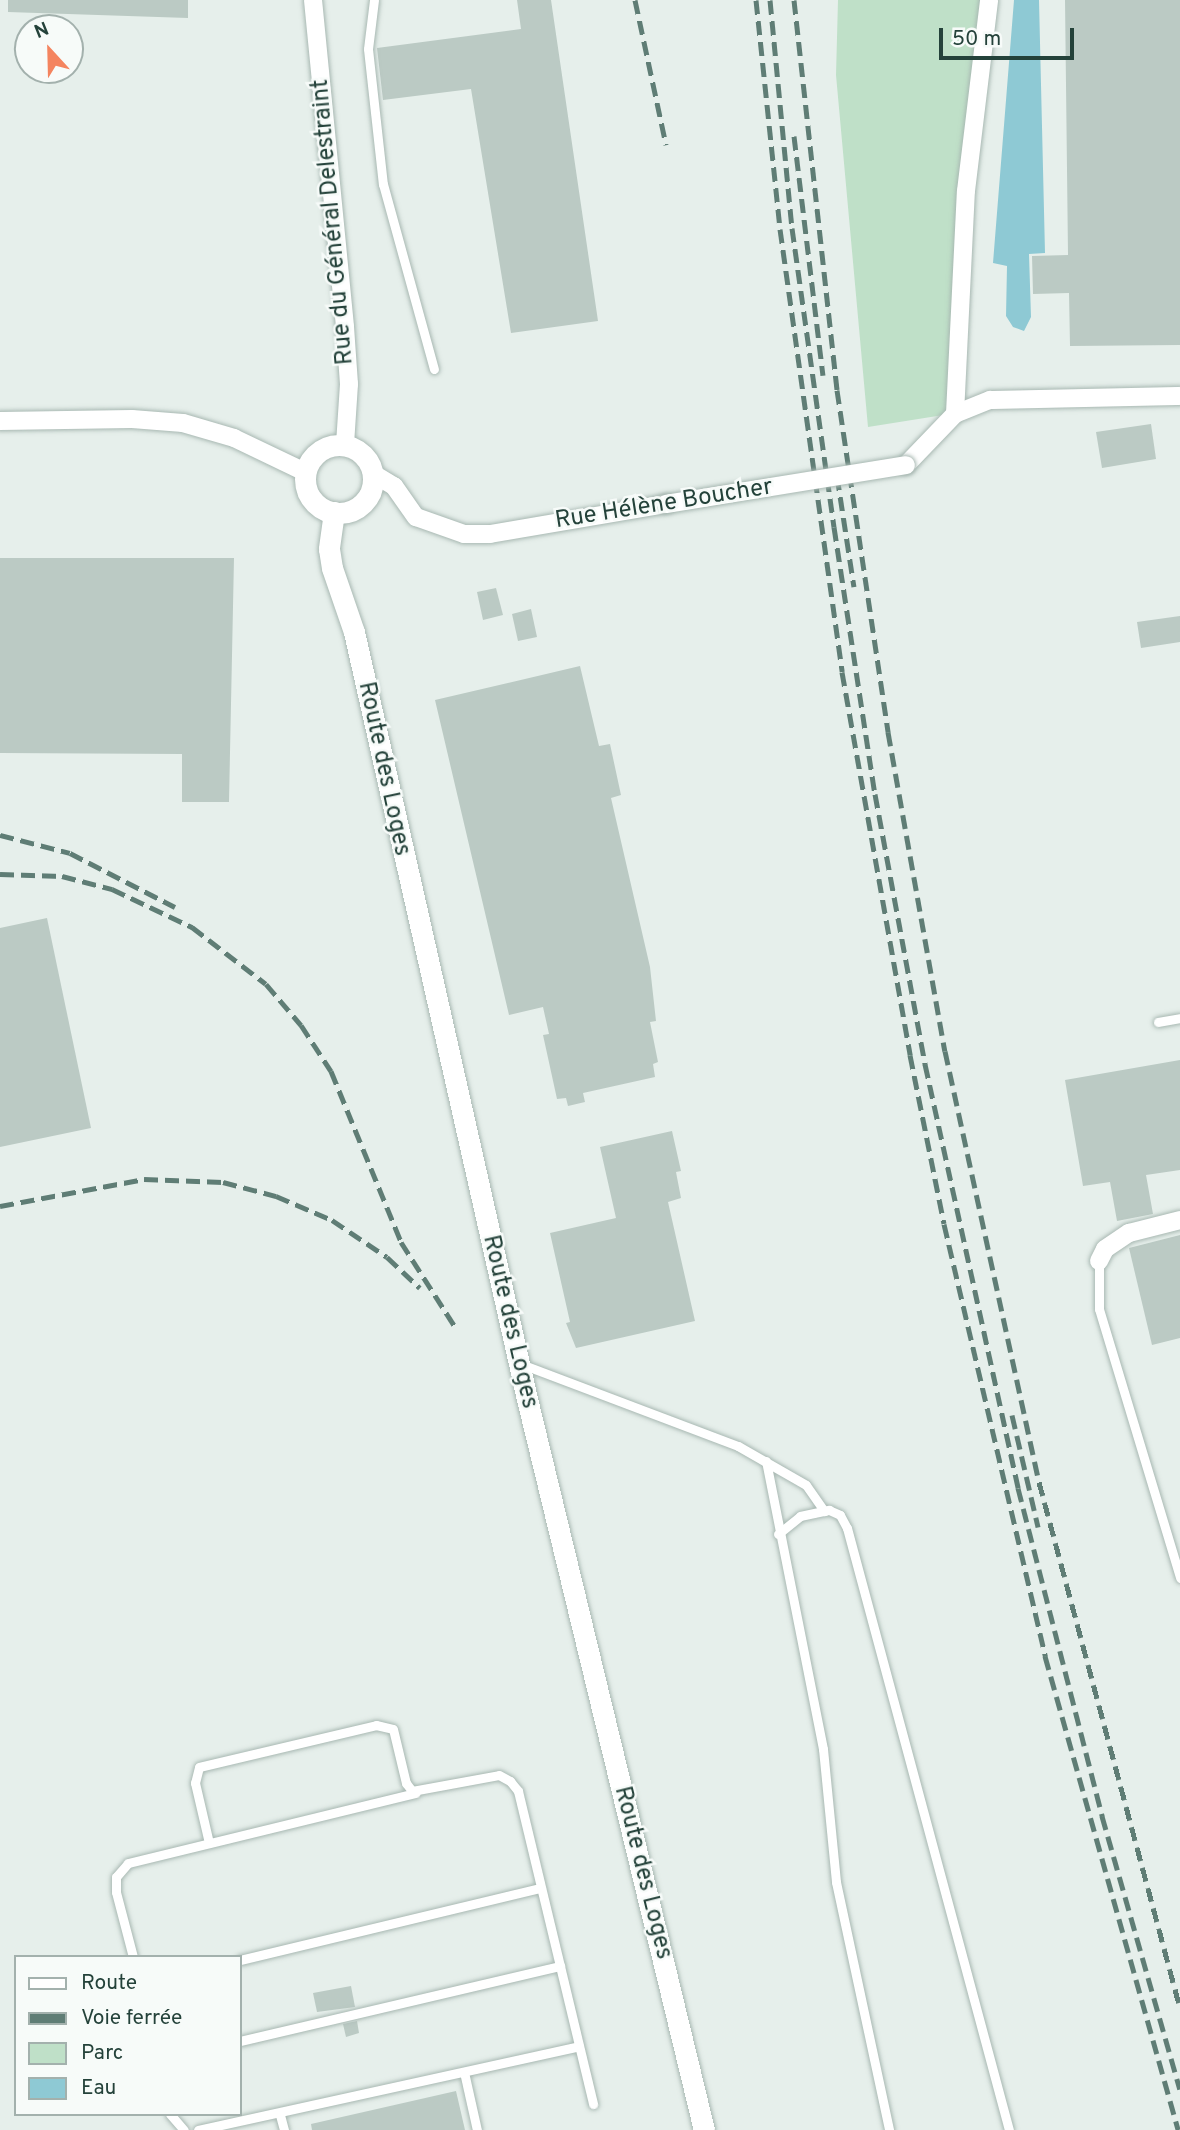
<!DOCTYPE html>
<html>
<head>
<meta charset="utf-8">
<style>
  body { margin:0 }
  #map { position:relative; width:1180px; height:2130px; overflow:hidden; background:#e6efeb; font-family:Overpass,sans-serif }
  div>[style] { position:absolute }
  [style*='--x'] { left:calc(var(--x)*1px); top:calc(var(--y)*1px); width:calc(var(--w)*1px); rotate:calc(var(--a)*1deg) }
  .green>* { inset:0; background:#bfe0c8 }
  .water>* { inset:0; background:#8ec9d4 }
  .building>* { inset:0; background:#bbcac4 }
  .roads { filter:drop-shadow(0 0 2px #a8b8b2) drop-shadow(0 0 2px #a8b8b2) }
  .service>* { height:9px; margin:-4.5px; padding:0 4.5px; transform-origin:4.5px; border-radius:4.5px; background:#fff }
  .minor>* { height:18px; margin:-9px; padding:0 9px; transform-origin:9px; border-radius:9px; background:#fff }
  .tertiary>* { height:21px; margin:-10.5px; padding:0 10.5px; transform-origin:10.5px; border-radius:10.5px; background:#fff }
  .tertiary>.ring { margin:-10.5px; padding:0; box-sizing:content-box; background:none; border:21px solid #fff; border-radius:50% }
  .rail>* { height:5px; margin-top:-2.5px; transform-origin:0; background:repeating-linear-gradient(90deg,#5f7d75 0 14px,transparent 0 21px) }
  .bridges { filter:drop-shadow(0 0 2px #a8b8b2) drop-shadow(0 0 2px #a8b8b2) }
  .minor-bridge>* { height:18px; margin:-9px; padding:0 9px; transform-origin:9px; border-radius:9px; background:#fff }
  span { translate:-50% -50%; white-space:nowrap; text-align:center; line-height:1.15; -webkit-text-stroke:5px #f7fbf9; paint-order:stroke }
  .street-label { font-size:24px; color:#24423a }
  .legend { position:absolute; left:14px; top:1955px; width:228px; height:161px; box-sizing:border-box; background:#f7fbf9; border:2px solid #a3b1ad; margin:0; padding:9px 12px; list-style:none; font-size:21px; color:#24423a }
  .legend li { display:flex; align-items:center; gap:14px; height:35px }
  .legend b { width:35px; border:2px solid #a3b1ad }
  .north { position:absolute; left:14px; top:14px; width:70px; height:70px; box-sizing:border-box; background:#f7fbf9; border:2px solid #a3b1ad; border-radius:50%; rotate:338deg; font-size:19px; font-weight:700; line-height:28px; text-align:center; color:#24423a }
  .north::after { content:''; display:block; margin:auto; width:24px; height:32px; background:#f4845f; clip-path:polygon(50% 0,100% 100%,50% 72%,0 100%) }
  .scale { position:absolute; left:939px; top:28px; width:135px; height:32px; box-sizing:border-box; border:4px solid #24423a; border-top:0; padding-left:9px; font-size:21px; line-height:24px; white-space:nowrap; color:#24423a; -webkit-text-stroke:5px #f7fbf9; paint-order:stroke }
</style>
</head>
<body>
<div id="map">
  <div class="green">
    <div style="clip-path:polygon(838px 0,991px 0,978px 70px,956px 413px,868px 427px,836px 75px)"></div>
  </div>
  <div class="water">
    <div style="clip-path:polygon(1014px 0,1039px 0,1045px 253px,1029px 254px,1031px 317px,1024px 331px,1013px 327px,1006px 316px,1007px 266px,993px 263px)"></div>
  </div>
  <div class="building">
    <div style="clip-path:polygon(8px 0,188px 0,188px 18px,8px 12px)"></div>
    <div style="clip-path:polygon(517px 0,551px 0,598px 321px,511px 333px,471px 89px,383px 100px,377px 48px,521px 29px)"></div>
    <div style="clip-path:polygon(1065px 0,1180px 0,1180px 345px,1070px 346px,1069px 293px,1033px 294px,1032px 256px,1068px 255px)"></div>
    <div style="clip-path:polygon(1151px 424px,1156px 459px,1102px 468px,1096px 432px)"></div>
    <div style="clip-path:polygon(0 558px,234px 558px,229px 802px,182px 802px,182px 754px,0 753px)"></div>
    <div style="clip-path:polygon(496px 588px,503px 615px,483px 620px,477px 592px)"></div>
    <div style="clip-path:polygon(531px 609px,537px 637px,518px 641px,512px 614px)"></div>
    <div style="clip-path:polygon(1180px 616px,1180px 642px,1141px 648px,1137px 622px)"></div>
    <div style="clip-path:polygon(580px 666px,599px 746px,610px 744px,621px 795px,611px 798px,650px 967px,656px 1021px,650px 1022px,658px 1062px,653px 1064px,655px 1077px,583px 1093px,585px 1102px,568px 1106px,566px 1098px,557px 1099px,543px 1035px,549px 1034px,543px 1007px,509px 1015px,435px 700px)"></div>
    <div style="clip-path:polygon(47px 918px,91px 1128px,0 1147px,0 928px)"></div>
    <div style="clip-path:polygon(1180px 1060px,1180px 1170px,1146px 1175px,1153px 1214px,1117px 1221px,1110px 1182px,1083px 1186px,1065px 1080px)"></div>
    <div style="clip-path:polygon(672px 1131px,681px 1171px,676px 1172px,681px 1198px,668px 1202px,695px 1321px,576px 1348px,566px 1323px,570px 1322px,550px 1233px,616px 1218px,600px 1147px)"></div>
    <div style="clip-path:polygon(1180px 1235px,1180px 1338px,1152px 1345px,1129px 1248px)"></div>
    <div style="clip-path:polygon(351px 1986px,355px 2007px,317px 2012px,313px 1993px)"></div>
    <div style="clip-path:polygon(357px 2021px,359px 2033px,346px 2037px,343px 2024px)"></div>
    <div style="clip-path:polygon(456px 2091px,465px 2130px,312px 2130px,311px 2124px)"></div>
  </div>
  <div class="roads">
    <div class="service">
      <div style="--x:374;--y:0;--w:49;--a:97"></div>
      <div style="--x:368;--y:49;--w:136;--a:83.7"></div>
      <div style="--x:383;--y:184;--w:192;--a:74.6"></div>
      <div style="--x:1158;--y:1022;--w:22;--a:-10"></div>
      <div style="--x:1099;--y:1261;--w:48;--a:90"></div>
      <div style="--x:1099;--y:1309;--w:281;--a:73.2"></div>
      <div style="--x:521;--y:1364;--w:232;--a:20.7"></div>
      <div style="--x:738;--y:1446;--w:78;--a:29.8"></div>
      <div style="--x:806;--y:1485;--w:32;--a:55"></div>
      <div style="--x:766;--y:1461;--w:294;--a:78.8"></div>
      <div style="--x:823;--y:1749;--w:134;--a:84.4"></div>
      <div style="--x:836;--y:1882;--w:254;--a:77.9"></div>
      <div style="--x:778;--y:1534;--w:28;--a:-39"></div>
      <div style="--x:800;--y:1516;--w:30;--a:-12"></div>
      <div style="--x:829;--y:1510;--w:12;--a:24"></div>
      <div style="--x:840;--y:1515;--w:15;--a:62"></div>
      <div style="--x:847;--y:1528;--w:623;--a:74.94"></div>
      <div style="--x:209;--y:1843;--w:62;--a:-103.1"></div>
      <div style="--x:195;--y:1783;--w:16;--a:-76"></div>
      <div style="--x:199;--y:1767;--w:182;--a:-13.3"></div>
      <div style="--x:376;--y:1725;--w:17;--a:13"></div>
      <div style="--x:393;--y:1729;--w:56;--a:76.5"></div>
      <div style="--x:406;--y:1783;--w:10;--a:53"></div>
      <div style="--x:412;--y:1791;--w:88;--a:-10.4"></div>
      <div style="--x:499;--y:1775;--w:13;--a:29"></div>
      <div style="--x:510;--y:1781;--w:13;--a:51"></div>
      <div style="--x:518;--y:1791;--w:322;--a:76.5"></div>
      <div style="--x:133;--y:1957;--w:67;--a:-104.7"></div>
      <div style="--x:116;--y:1892;--w:15;--a:-90"></div>
      <div style="--x:116;--y:1877;--w:18;--a:-49"></div>
      <div style="--x:128;--y:1863;--w:296;--a:-13.7"></div>
      <div style="--x:240;--y:1960;--w:309;--a:-13.5"></div>
      <div style="--x:240;--y:2041;--w:329;--a:-13.2"></div>
      <div style="--x:464;--y:2072;--w:59;--a:77.4"></div>
      <div style="--x:170;--y:2114;--w:21;--a:49"></div>
      <div style="--x:280;--y:2115;--w:16;--a:75"></div>
      <div style="--x:198;--y:2130;--w:390;--a:-12.4"></div>
    </div>
    <div class="minor">
      <div style="--x:313;--y:0;--w:329;--a:84.4"></div>
      <div style="--x:345;--y:327;--w:57;--a:86"></div>
      <div style="--x:349;--y:384;--w:61;--a:93.8"></div>
      <div style="--x:955;--y:414;--w:223;--a:-87.2"></div>
      <div style="--x:966;--y:191;--w:192;--a:-83.1"></div>
      <div style="--x:0;--y:421;--w:132;--a:-0.9"></div>
      <div style="--x:132;--y:419;--w:51;--a:4.5"></div>
      <div style="--x:183;--y:423;--w:53;--a:16.4"></div>
      <div style="--x:234;--y:438;--w:79;--a:25.6"></div>
      <div style="--x:906;--y:465;--w:71;--a:-46.1"></div>
      <div style="--x:955;--y:414;--w:38;--a:-22"></div>
      <div style="--x:990;--y:400;--w:190;--a:-1.2"></div>
      <div style="--x:372;--y:473;--w:26;--a:31"></div>
      <div style="--x:394;--y:486;--w:38;--a:55"></div>
      <div style="--x:416;--y:517;--w:51;--a:19.5"></div>
      <div style="--x:464;--y:534;--w:26;--a:0"></div>
      <div style="--x:490;--y:534;--w:179;--a:-9.7"></div>
      <div style="--x:1099;--y:1261;--w:13;--a:-63"></div>
      <div style="--x:1105;--y:1249;--w:29;--a:-34"></div>
      <div style="--x:1129;--y:1233;--w:53;--a:-14.3"></div>
    </div>
    <div class="tertiary">
      <div class="ring" style="left:305px;top:445px;width:47px;height:47px"></div>
      <div style="--x:334;--y:512;--w:37;--a:98"></div>
      <div style="--x:329;--y:549;--w:19;--a:81"></div>
      <div style="--x:332;--y:568;--w:68;--a:71"></div>
      <div style="--x:354;--y:632;--w:786;--a:77.29"></div>
      <div style="--x:527;--y:1399;--w:752;--a:76.39"></div>
    </div>
  </div>
  <div class="rail">
    <div style="--x:635;--y:0;--w:148;--a:77.9"></div>
    <div style="--x:756;--y:0;--w:230;--a:84"></div>
    <div style="--x:780;--y:229;--w:447;--a:82"></div>
    <div style="--x:842;--y:672;--w:389;--a:79.9"></div>
    <div style="--x:910;--y:1055;--w:172;--a:78.6"></div>
    <div style="--x:944;--y:1224;--w:444;--a:76.8"></div>
    <div style="--x:1045;--y:1656;--w:492;--a:74.3"></div>
    <div style="--x:770;--y:0;--w:229;--a:84.5"></div>
    <div style="--x:792;--y:228;--w:302;--a:82"></div>
    <div style="--x:834;--y:527;--w:270;--a:81.3"></div>
    <div style="--x:875;--y:794;--w:275;--a:79.5"></div>
    <div style="--x:925;--y:1064;--w:434;--a:77.6"></div>
    <div style="--x:1018;--y:1488;--w:339;--a:75.6"></div>
    <div style="--x:1102;--y:1816;--w:284;--a:74.1"></div>
    <div style="--x:794;--y:0;--w:392;--a:83.7"></div>
    <div style="--x:837;--y:390;--w:346;--a:81.5"></div>
    <div style="--x:888;--y:732;--w:324;--a:79.9"></div>
    <div style="--x:945;--y:1051;--w:441;--a:77.7"></div>
    <div style="--x:1039;--y:1482;--w:545;--a:74.99"></div>
    <div style="--x:794;--y:136;--w:241;--a:83.1"></div>
    <div style="--x:837;--y:476;--w:112;--a:81.3"></div>
    <div style="--x:0;--y:835;--w:72;--a:14.4"></div>
    <div style="--x:70;--y:853;--w:118;--a:27.2"></div>
    <div style="--x:0;--y:874;--w:62;--a:1.8"></div>
    <div style="--x:62;--y:876;--w:52;--a:14.6"></div>
    <div style="--x:112;--y:889;--w:89;--a:25.4"></div>
    <div style="--x:192;--y:927;--w:93;--a:37.6"></div>
    <div style="--x:266;--y:984;--w:54;--a:49.5"></div>
    <div style="--x:301;--y:1025;--w:55;--a:56.9"></div>
    <div style="--x:331;--y:1071;--w:185;--a:67.7"></div>
    <div style="--x:401;--y:1242;--w:104;--a:57.5"></div>
    <div style="--x:0;--y:1206;--w:147;--a:-10.6"></div>
    <div style="--x:144;--y:1179;--w:79;--a:2.2"></div>
    <div style="--x:223;--y:1182;--w:55;--a:14.8"></div>
    <div style="--x:276;--y:1196;--w:61;--a:23.2"></div>
    <div style="--x:332;--y:1220;--w:66;--a:33.9"></div>
    <div style="--x:387;--y:1257;--w:45;--a:43.2"></div>
    <div style="--x:1012;--y:1415;--w:115;--a:76.9"></div>
  </div>
  <div class="bridges">
    <div class="minor-bridge">
      <div style="--x:666;--y:504;--w:243;--a:-9.2"></div>
    </div>
  </div>
  <div class="street-label">
    <span style="left:334px;top:222px;rotate:-95deg">Rue du Général Delestraint</span>
    <span style="left:664px;top:505px;rotate:-9deg">Rue Hélène Boucher</span>
    <span style="left:383px;top:769px;rotate:78deg">Route des Loges</span>
    <span style="left:509px;top:1322px;rotate:77deg">Route des Loges</span>
    <span style="left:642px;top:1873px;rotate:76deg">Route des Loges</span>
  </div>
  <ul class="legend">
  <li><b style="height:9px;background:#fff"></b>Route</li>
  <li><b style="height:9px;background:#5f7d75"></b>Voie ferrée</li>
  <li><b style="height:19px;background:#bfe0c8"></b>Parc</li>
  <li><b style="height:19px;background:#8ec9d4"></b>Eau</li>
  </ul>
  <div class="north">N</div>
  <div class="scale">50 m</div>
</div>
</body>
</html>
